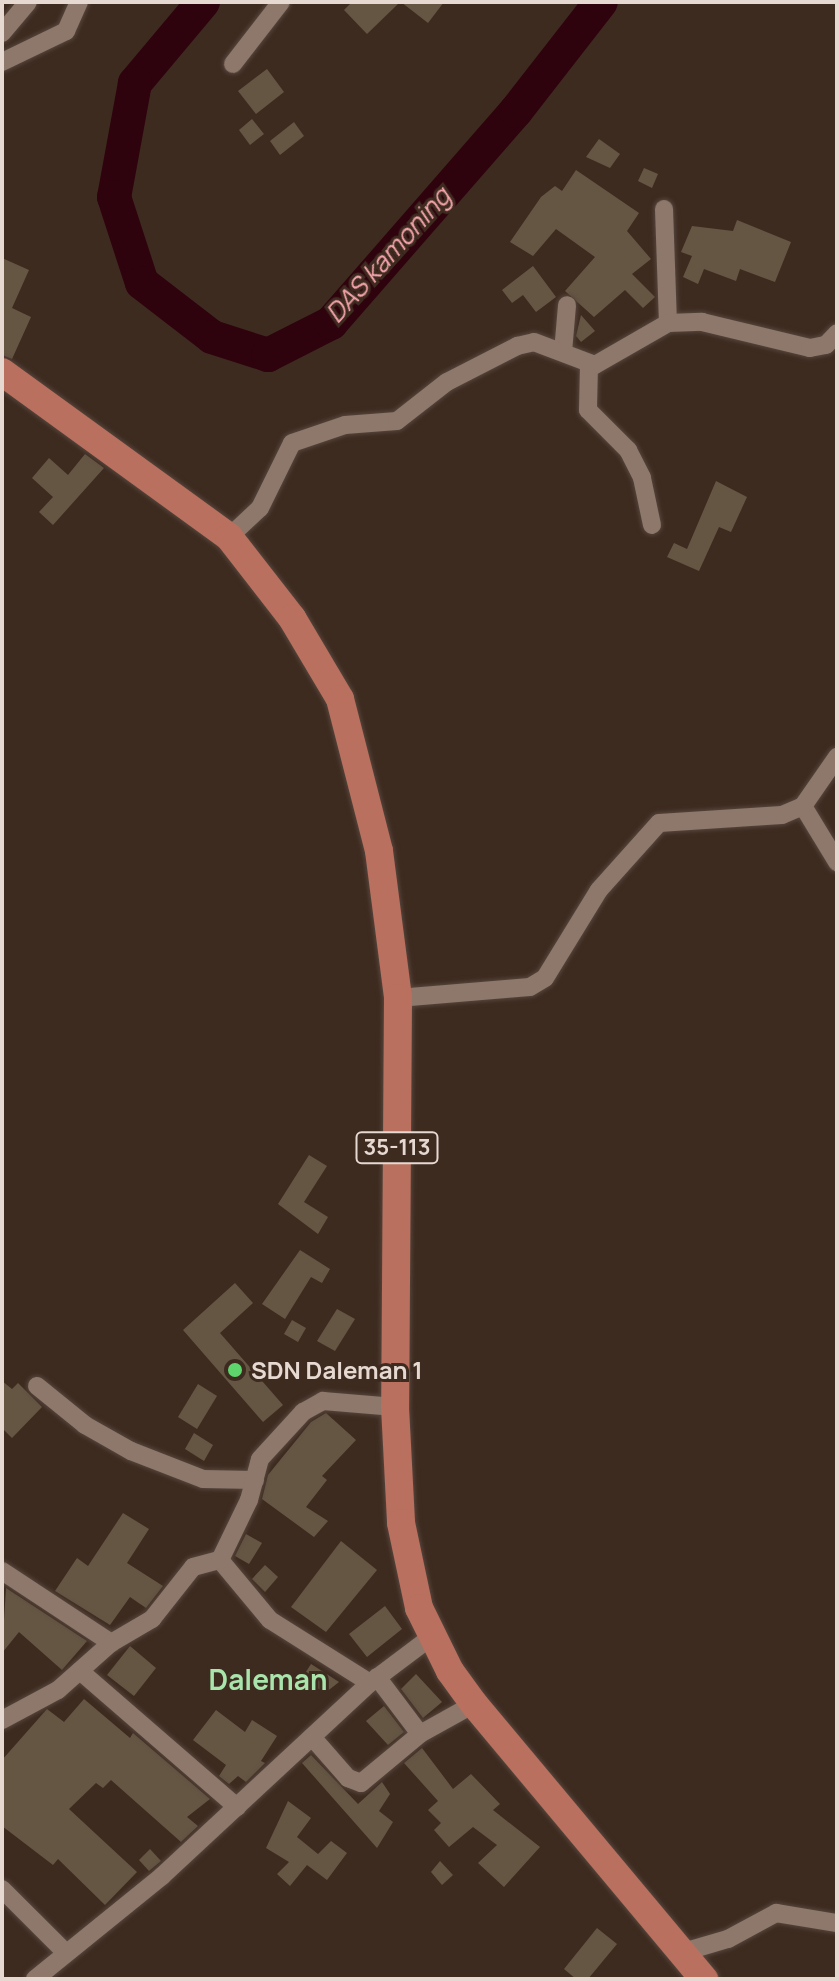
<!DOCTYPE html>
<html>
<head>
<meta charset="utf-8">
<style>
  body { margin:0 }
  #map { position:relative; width:839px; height:1981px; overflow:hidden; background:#3e2b20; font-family:Manrope,sans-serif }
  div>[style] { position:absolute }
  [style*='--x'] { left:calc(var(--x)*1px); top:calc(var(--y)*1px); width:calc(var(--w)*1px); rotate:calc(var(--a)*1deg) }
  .river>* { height:34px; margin:-17px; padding:0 17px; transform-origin:17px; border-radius:17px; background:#2f030d }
  .building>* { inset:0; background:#655644 }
  .roads { filter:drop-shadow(0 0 2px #56463d) drop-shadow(0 0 2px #56463d) }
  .minor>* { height:18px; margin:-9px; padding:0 9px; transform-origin:9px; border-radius:9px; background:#8e786b }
  .primary>* { height:28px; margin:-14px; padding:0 14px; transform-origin:14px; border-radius:14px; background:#b9705e }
  .dots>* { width:22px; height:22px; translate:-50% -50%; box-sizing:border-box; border:4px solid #3e2b20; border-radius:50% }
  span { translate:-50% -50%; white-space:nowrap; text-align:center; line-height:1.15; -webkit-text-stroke:6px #3e2b20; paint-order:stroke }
  .shield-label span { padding:2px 6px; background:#3e2b20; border:2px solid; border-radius:6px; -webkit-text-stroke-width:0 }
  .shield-label { font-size:22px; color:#e6d9d2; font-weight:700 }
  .poi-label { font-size:24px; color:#e6d9d2; font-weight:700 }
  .left { translate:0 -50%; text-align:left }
  .water-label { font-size:26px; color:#f7a6ae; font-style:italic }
  .quarter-label { font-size:28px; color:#a8e4ab; font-weight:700 }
  .frame { position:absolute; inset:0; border:4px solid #e6d9d2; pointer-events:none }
</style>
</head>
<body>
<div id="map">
  <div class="river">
    <div style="--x:203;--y:2;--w:106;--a:130"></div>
    <div style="--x:135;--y:83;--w:116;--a:100.4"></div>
    <div style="--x:114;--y:197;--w:90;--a:72"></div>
    <div style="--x:142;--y:283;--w:88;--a:37.6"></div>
    <div style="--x:212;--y:337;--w:59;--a:17.8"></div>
    <div style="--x:268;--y:355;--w:71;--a:-26.9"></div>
    <div style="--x:331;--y:323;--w:281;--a:-48.9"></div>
    <div style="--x:516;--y:111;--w:138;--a:-52.1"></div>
  </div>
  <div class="building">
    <div style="clip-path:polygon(352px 2px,400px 2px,367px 34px,344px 10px)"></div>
    <div style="clip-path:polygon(401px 2px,444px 2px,428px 23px)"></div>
    <div style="clip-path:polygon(267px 69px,284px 92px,256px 114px,238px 91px)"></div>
    <div style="clip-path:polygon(252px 119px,264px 134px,250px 145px,239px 130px)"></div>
    <div style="clip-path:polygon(294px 122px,304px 136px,280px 155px,270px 141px)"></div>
    <div style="clip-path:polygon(599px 139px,620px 154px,610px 168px,586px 157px)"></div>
    <div style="clip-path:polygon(644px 168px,658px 174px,652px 188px,638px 181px)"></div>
    <div style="clip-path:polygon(576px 170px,639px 213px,627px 231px,651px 259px,632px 274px,655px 297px,643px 308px,625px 290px,594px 317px,565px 291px,595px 257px,556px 229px,533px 256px,510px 242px,541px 197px,555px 186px,562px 191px)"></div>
    <div style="clip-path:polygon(737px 220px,791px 242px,775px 282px,740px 269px,736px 281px,704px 269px,698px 284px,683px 277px,692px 256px,681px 252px,692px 226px,733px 231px)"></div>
    <div style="clip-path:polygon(2px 258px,29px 270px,12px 308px,31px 317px,12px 359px,2px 355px)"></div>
    <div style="clip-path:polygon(533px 266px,556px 297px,536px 312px,523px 295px,512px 303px,502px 290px)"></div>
    <div style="clip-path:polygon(581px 315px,595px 331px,581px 342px,576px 336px)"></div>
    <div style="clip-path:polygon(85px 454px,104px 468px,53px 525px,39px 512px,53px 497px,32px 478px,49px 458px,68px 475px)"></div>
    <div style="clip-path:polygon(716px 481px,747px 497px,731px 532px,719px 527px,699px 571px,667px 557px,674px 543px,687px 549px)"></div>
    <div style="clip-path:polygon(309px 1155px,327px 1166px,304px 1202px,328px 1217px,318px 1234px,278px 1204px)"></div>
    <div style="clip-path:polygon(300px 1250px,330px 1269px,322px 1283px,311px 1277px,285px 1319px,262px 1304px)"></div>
    <div style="clip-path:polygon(235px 1283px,253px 1303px,220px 1333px,283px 1405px,263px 1422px,183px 1330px)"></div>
    <div style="clip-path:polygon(337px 1309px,355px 1319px,335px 1351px,317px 1341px)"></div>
    <div style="clip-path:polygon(292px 1320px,306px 1328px,298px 1342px,284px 1334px)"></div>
    <div style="clip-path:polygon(2px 1381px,12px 1389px,18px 1383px,42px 1407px,12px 1438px,2px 1428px)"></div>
    <div style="clip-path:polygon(198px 1384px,217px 1396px,197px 1429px,178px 1417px)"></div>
    <div style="clip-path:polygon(326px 1413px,356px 1440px,322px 1476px,327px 1480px,306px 1507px,328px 1521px,314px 1537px,262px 1499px,268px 1475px,311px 1422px)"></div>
    <div style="clip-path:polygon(194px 1433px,213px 1445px,204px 1461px,185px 1449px)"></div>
    <div style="clip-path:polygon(123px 1513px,149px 1529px,127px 1563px,163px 1586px,146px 1608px,130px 1597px,110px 1625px,55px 1591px,77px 1558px,88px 1566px)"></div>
    <div style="clip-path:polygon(246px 1534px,262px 1543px,249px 1564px,235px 1556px)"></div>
    <div style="clip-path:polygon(341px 1541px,377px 1570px,326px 1632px,291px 1607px)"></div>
    <div style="clip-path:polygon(265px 1565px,278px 1577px,265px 1592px,252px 1579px)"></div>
    <div style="clip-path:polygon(6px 1588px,87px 1641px,62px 1670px,19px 1632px,2px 1653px)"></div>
    <div style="clip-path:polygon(385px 1606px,402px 1629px,367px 1657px,349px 1634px)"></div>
    <div style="clip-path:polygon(130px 1646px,156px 1668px,134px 1696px,107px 1675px)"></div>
    <div style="clip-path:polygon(311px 1664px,339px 1682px,325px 1693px,302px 1678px)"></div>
    <div style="clip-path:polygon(416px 1674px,442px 1702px,423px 1718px,401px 1689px)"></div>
    <div style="clip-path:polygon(84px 1699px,130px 1738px,133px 1733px,210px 1799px,187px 1817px,198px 1826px,181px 1842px,111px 1780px,103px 1788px,96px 1783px,69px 1809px,137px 1872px,105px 1905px,58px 1859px,53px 1865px,2px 1826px,2px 1760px,47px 1709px,64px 1722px)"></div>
    <div style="clip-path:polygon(384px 1706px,404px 1732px,388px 1745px,366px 1721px)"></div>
    <div style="clip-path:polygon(216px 1710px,245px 1732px,252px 1720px,277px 1736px,261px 1761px,265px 1763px,246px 1782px,238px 1776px,229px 1784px,219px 1776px,226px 1765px,193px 1740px)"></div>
    <div style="clip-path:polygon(422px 1748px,453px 1789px,471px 1774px,500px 1804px,493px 1810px,540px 1847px,504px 1887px,478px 1863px,497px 1845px,473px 1827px,449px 1847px,434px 1830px,441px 1823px,428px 1810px,438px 1801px,404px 1763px)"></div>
    <div style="clip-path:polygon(311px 1755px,358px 1804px,382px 1782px,390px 1794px,379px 1811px,393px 1822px,377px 1848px,302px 1763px)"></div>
    <div style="clip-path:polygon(288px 1801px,311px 1818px,297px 1837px,318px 1854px,331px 1841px,347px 1853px,327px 1880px,307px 1865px,290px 1886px,277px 1874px,289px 1862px,266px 1848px)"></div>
    <div style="clip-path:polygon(150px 1849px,161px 1861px,149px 1871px,139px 1860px)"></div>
    <div style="clip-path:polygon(440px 1861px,453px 1875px,442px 1885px,431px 1872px)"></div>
    <div style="clip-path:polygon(597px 1928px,617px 1944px,588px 1979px,576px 1979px,564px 1969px)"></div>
  </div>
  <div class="roads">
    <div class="minor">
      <div style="--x:2;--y:33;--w:40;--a:-50"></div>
      <div style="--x:2;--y:62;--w:71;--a:-25.8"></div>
      <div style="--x:66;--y:31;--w:32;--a:-66"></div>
      <div style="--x:233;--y:64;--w:78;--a:-52.3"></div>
      <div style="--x:664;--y:209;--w:114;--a:88"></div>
      <div style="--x:563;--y:352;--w:47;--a:-85.1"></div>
      <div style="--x:589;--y:365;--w:45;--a:91.3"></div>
      <div style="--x:588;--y:410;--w:57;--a:45"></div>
      <div style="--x:628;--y:450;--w:31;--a:63"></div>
      <div style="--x:642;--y:478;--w:48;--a:78"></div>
      <div style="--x:229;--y:537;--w:42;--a:-43.1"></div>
      <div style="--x:260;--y:508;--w:72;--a:-63.8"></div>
      <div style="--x:292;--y:443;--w:56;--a:-18.8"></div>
      <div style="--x:345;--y:425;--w:52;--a:-4.4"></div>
      <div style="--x:397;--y:421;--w:63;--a:-38"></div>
      <div style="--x:447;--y:382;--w:79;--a:-27.2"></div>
      <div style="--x:517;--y:346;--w:17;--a:-13"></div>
      <div style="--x:534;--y:342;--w:65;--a:20.7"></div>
      <div style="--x:595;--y:365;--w:84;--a:-29.9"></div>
      <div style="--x:668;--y:323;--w:34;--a:-2"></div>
      <div style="--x:702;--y:322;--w:111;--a:13.5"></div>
      <div style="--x:810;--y:348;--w:16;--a:-11"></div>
      <div style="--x:826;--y:345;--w:16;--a:-47"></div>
      <div style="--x:803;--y:806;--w:66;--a:58.7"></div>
      <div style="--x:398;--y:998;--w:132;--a:-4.8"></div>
      <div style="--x:530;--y:987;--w:17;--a:-31"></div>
      <div style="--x:545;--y:978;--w:103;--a:-58.5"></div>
      <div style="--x:599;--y:890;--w:90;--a:-48.2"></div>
      <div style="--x:659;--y:823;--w:123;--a:-3.7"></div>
      <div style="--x:782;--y:815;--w:23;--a:-23"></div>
      <div style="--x:803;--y:806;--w:60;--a:-55.2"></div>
      <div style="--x:37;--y:1386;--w:62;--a:39.1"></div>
      <div style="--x:85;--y:1425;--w:53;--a:29.5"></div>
      <div style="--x:131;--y:1451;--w:77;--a:21.3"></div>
      <div style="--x:203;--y:1479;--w:52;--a:1.1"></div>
      <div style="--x:220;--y:1560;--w:78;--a:50.2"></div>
      <div style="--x:270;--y:1620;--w:118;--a:32.2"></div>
      <div style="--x:2;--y:1571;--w:131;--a:33.4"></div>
      <div style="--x:80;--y:1671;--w:208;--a:40.9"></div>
      <div style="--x:377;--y:1677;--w:71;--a:53"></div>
      <div style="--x:2;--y:1720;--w:64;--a:-28.2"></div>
      <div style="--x:58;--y:1690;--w:71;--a:-41.6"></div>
      <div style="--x:111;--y:1643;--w:48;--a:-30.3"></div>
      <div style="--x:152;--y:1619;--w:66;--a:-51.7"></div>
      <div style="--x:193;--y:1567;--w:28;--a:-15"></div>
      <div style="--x:220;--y:1560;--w:67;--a:-64.2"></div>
      <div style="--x:249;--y:1500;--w:42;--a:-75"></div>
      <div style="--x:260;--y:1459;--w:64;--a:-47.5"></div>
      <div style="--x:303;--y:1412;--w:23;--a:-29"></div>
      <div style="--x:323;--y:1401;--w:72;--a:4.8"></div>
      <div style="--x:312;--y:1737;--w:55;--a:48.7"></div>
      <div style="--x:348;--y:1778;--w:14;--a:21"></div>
      <div style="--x:361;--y:1783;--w:77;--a:-39.7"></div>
      <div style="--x:420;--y:1734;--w:62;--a:-29.1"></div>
      <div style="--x:2;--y:1889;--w:88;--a:45"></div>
      <div style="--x:680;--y:1953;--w:50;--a:-16.3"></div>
      <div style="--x:728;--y:1939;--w:55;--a:-28.4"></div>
      <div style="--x:776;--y:1913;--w:62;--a:9.3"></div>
      <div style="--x:35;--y:1979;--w:164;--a:-39"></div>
      <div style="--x:162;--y:1876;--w:284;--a:-42.9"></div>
      <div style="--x:370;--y:1683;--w:76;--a:-37"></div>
    </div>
    <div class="primary">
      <div style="--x:2;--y:372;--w:281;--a:36"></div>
      <div style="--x:229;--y:537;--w:103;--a:52.1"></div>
      <div style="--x:292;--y:618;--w:94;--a:59.3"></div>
      <div style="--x:340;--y:699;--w:157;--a:75.6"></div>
      <div style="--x:379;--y:851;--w:148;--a:82.6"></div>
      <div style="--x:398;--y:998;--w:409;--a:90.4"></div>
      <div style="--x:395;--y:1407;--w:116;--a:87"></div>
      <div style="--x:401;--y:1523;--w:87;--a:78"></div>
      <div style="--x:419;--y:1608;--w:70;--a:63.8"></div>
      <div style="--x:450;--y:1671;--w:41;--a:54"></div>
      <div style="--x:474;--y:1704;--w:359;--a:50.1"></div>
    </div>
  </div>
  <div class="dots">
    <div style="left:235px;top:1370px;background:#5ed56c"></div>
  </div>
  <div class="shield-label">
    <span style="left:397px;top:1148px">35-113</span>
  </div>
  <div class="poi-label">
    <span class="left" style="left:251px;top:1370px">SDN Daleman 1</span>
  </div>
  <div class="water-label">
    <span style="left:388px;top:255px;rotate:-48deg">DAS kamoning</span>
  </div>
  <div class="quarter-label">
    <span style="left:268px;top:1679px">Daleman</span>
  </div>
  <div class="frame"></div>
</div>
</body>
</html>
